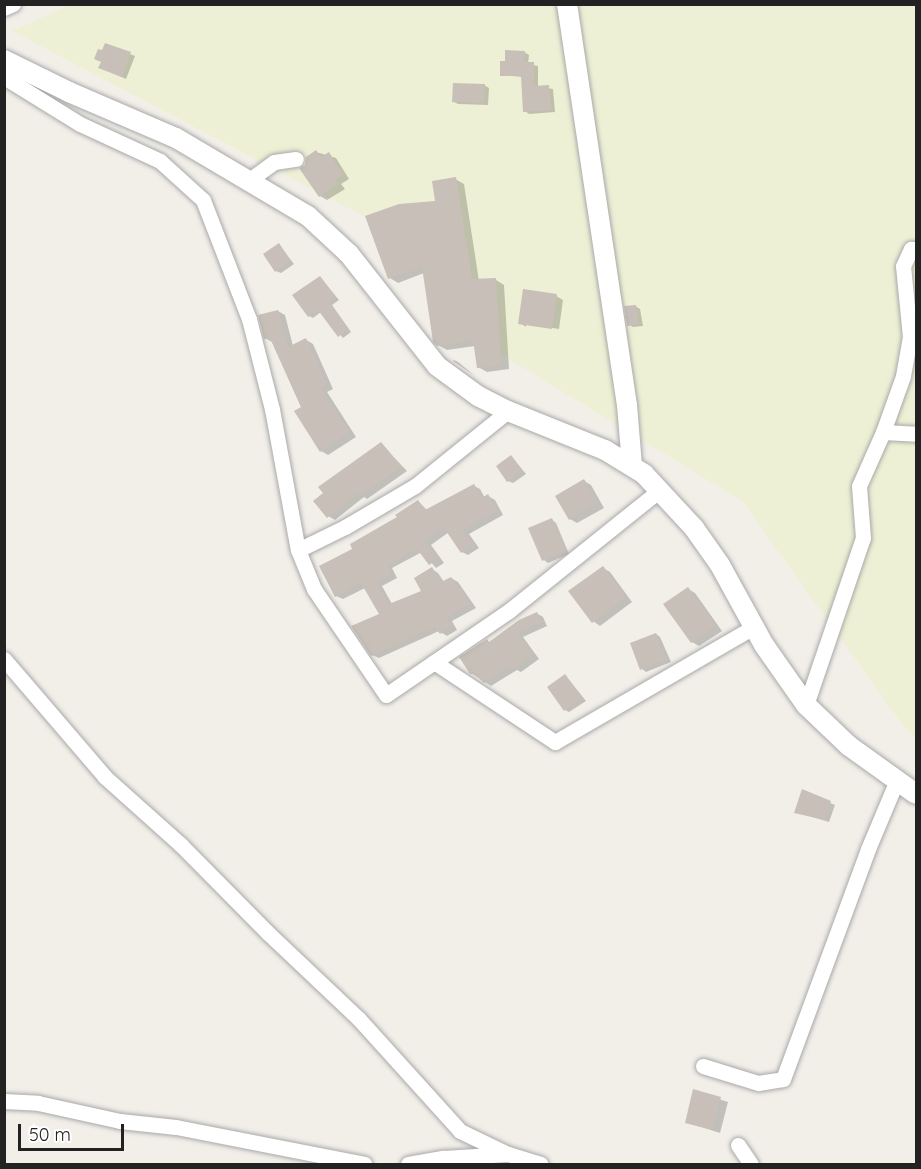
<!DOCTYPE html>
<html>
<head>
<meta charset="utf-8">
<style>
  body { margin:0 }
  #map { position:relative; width:921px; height:1169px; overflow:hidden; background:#f2efe9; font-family:Quicksand,sans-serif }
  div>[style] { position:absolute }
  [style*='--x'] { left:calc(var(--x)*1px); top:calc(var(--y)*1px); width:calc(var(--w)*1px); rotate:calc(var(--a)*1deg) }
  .farmland>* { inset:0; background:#eef0d5 }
  .shadow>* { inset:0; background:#0003 }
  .building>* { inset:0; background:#c7bfb8 }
  .roads { filter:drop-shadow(0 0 2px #a9a9a9) drop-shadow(0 0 2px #a9a9a9) }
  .minor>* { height:15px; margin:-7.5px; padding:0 7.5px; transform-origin:7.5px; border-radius:7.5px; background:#fff }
  .tertiary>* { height:20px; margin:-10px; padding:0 10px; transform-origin:10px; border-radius:10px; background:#fff }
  span { translate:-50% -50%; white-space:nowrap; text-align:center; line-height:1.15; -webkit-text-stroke:4.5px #fff; paint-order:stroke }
  .frame { position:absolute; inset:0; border:6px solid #222; pointer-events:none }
  .scale { position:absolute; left:18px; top:1124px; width:106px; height:27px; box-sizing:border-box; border:3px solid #222; border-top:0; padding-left:8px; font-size:18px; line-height:21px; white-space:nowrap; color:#222; -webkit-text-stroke:4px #fff; paint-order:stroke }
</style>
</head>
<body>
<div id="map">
  <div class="farmland">
    <div style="clip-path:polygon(72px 4px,916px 5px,916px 739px,904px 727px,742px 501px,494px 350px,388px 229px,12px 31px)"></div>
  </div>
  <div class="shadow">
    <div style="clip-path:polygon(106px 45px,135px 56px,126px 79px,105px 70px,103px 52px)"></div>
    <div style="clip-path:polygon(524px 52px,529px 55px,528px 64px,538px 66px,538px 87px,553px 89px,555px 112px,529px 114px,525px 111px,522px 77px,502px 75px,506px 62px)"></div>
    <div style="clip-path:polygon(484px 85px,489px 88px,488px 105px,458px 104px,454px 102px)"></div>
    <div style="clip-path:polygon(316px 152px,336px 158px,349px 179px,341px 184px,345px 189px,327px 200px,320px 196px,307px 165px)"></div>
    <div style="clip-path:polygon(455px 179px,464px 184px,479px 281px,496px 280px,504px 285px,509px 369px,487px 372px,478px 367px,475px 346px,447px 350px,438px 345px,424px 273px,398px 283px,390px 278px,437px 202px)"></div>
    <div style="clip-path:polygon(279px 245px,294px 264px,281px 273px,276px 271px)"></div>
    <div style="clip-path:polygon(320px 277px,339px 300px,332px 305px,351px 332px,343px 338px,321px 312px,313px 318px,309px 316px)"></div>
    <div style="clip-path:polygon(556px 296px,563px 300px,559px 329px,526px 324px,526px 327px,520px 323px)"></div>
    <div style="clip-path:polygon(635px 306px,640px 309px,643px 326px,633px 327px,629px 325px)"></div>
    <div style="clip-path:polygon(278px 311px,285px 315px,293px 346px,306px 340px,313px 344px,333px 389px,327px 392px,356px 437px,328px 455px,321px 451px,272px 342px,265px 338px)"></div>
    <div style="clip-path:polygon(454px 360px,458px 362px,475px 376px,453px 361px)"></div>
    <div style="clip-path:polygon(381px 444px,407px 471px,367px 499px,364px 497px,335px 520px,328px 516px)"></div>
    <div style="clip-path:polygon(511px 456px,526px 474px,513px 483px,508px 481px)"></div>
    <div style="clip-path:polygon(584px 481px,591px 485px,604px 508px,577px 523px,570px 519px)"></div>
    <div style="clip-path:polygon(474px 486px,480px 489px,485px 498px,488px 496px,495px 500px,503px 515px,469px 534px,479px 548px,468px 555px,462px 552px,449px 532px,431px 545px,444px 563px,436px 568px,422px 552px,392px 568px,397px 578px,382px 586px,392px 604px,423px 591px,432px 569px,438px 573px,444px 582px,451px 578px,458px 582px,476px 608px,452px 621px,457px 630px,447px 636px,439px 631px,379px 658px,372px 655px,381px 615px,365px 588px,343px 599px,336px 596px,354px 550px,418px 501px,428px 511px)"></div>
    <div style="clip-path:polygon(552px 520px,556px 523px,569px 554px,548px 563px,544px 560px)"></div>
    <div style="clip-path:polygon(603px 568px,610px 572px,632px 602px,600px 626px,593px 621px)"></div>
    <div style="clip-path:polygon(688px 589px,695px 593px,722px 631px,699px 646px,692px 642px,665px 604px)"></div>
    <div style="clip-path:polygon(536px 613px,543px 617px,547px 626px,523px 637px,539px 659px,521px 672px,517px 670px,491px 686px,471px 673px,490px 643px)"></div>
    <div style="clip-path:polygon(656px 634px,660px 637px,671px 662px,646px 672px,642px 669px)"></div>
    <div style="clip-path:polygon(566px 676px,586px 701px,569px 712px,565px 710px)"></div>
    <div style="clip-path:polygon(830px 803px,835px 805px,829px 822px,796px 812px)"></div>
    <div style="clip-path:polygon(694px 1091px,728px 1102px,720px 1133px,686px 1122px)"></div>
  </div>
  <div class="building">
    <div style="clip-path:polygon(105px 43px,131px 52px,122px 77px,98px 68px,101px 62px,94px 59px,98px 49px,102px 50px)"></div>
    <div style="clip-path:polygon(505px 50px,525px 51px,524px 62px,534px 62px,534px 86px,549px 85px,551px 110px,523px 112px,521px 76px,500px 76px,500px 61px,505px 61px)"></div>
    <div style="clip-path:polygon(453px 83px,485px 84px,484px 103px,452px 102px)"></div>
    <div style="clip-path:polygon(316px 150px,321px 157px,329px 152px,343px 175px,335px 180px,338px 184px,319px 197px,299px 168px,305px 165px,306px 157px)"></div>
    <div style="clip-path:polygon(456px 177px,472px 279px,496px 278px,501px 365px,477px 368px,473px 340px,437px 346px,433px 342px,422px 267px,388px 279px,365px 216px,399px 204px,435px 201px,432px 181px)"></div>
    <div style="clip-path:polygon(279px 243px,291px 261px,275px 272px,263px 254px)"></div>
    <div style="clip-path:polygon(320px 276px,336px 297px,329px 302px,348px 329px,338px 337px,318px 310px,308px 317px,292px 295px)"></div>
    <div style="clip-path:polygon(523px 289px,557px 294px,552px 329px,518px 324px)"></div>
    <div style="clip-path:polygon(636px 305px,639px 324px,627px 326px,624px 306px)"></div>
    <div style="clip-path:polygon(278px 310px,288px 347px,306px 338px,327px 385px,321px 388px,350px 432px,320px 452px,294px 411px,301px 407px,270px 338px,264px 339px,258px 315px)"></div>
    <div style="clip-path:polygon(381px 442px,402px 467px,360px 496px,358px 493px,327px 518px,313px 501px,323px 493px,318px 487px)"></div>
    <div style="clip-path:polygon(511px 455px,523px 471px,507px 482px,496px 466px)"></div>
    <div style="clip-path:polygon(584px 479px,598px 503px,569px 520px,555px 496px)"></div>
    <div style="clip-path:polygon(474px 484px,482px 498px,488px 494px,498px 511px,463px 530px,474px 544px,461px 553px,444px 528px,425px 541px,438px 559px,429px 565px,417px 549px,387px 565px,392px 574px,376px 583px,389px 604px,421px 591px,414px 578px,432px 567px,441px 582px,451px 577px,471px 604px,447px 617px,452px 626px,440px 634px,435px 627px,371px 656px,351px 626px,379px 614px,361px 583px,335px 597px,319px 566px,352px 549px,350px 544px,397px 517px,395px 515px,418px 500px,425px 510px)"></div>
    <div style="clip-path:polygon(552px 518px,566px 551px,542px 561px,528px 528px)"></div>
    <div style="clip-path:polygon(603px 566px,626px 597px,592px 623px,568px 591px)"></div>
    <div style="clip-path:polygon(688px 587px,716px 626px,691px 643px,663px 604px)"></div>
    <div style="clip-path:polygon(537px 612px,542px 622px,518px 633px,533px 654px,513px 669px,511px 667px,484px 683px,475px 674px,470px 674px,459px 657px,487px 639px,489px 642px,519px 620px)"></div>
    <div style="clip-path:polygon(656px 633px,667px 660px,640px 670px,630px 643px)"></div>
    <div style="clip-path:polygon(565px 674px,582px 698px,564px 711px,547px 687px)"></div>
    <div style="clip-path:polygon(802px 789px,831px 801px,825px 820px,794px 813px)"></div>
    <div style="clip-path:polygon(693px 1089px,721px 1097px,712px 1130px,685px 1123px)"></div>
  </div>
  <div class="roads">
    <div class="minor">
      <div style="--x:4;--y:8;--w:10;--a:-24"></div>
      <div style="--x:4;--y:77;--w:89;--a:31.7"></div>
      <div style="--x:80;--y:124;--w:88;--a:24.8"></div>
      <div style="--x:160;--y:161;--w:58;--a:42.2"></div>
      <div style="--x:203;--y:200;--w:128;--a:68.9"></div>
      <div style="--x:249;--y:319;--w:93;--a:75.7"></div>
      <div style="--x:272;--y:409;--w:143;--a:79.6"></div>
      <div style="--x:298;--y:550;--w:42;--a:67.7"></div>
      <div style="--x:314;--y:589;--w:128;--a:55.8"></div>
      <div style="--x:386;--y:695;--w:150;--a:-34.4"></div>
      <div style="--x:510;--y:610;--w:193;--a:-38.7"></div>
      <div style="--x:248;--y:181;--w:32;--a:-36"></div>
      <div style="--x:274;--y:162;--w:22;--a:-8"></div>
      <div style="--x:883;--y:432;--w:59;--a:-70.3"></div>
      <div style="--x:903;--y:376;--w:40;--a:-80"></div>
      <div style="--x:910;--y:337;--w:71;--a:-95.6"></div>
      <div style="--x:903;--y:266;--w:19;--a:-65"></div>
      <div style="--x:911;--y:249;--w:5;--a:0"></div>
      <div style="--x:298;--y:550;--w:52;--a:-26.1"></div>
      <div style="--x:345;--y:527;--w:81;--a:-30.4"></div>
      <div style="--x:415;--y:486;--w:119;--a:-38.9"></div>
      <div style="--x:4;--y:659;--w:155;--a:49.4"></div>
      <div style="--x:105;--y:777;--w:101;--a:41.8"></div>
      <div style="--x:180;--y:844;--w:125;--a:45.3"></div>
      <div style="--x:268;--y:933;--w:124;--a:43.4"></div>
      <div style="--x:358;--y:1018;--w:152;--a:47.9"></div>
      <div style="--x:460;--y:1131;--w:53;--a:25.6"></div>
      <div style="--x:434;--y:662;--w:145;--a:33.5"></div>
      <div style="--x:555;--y:742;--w:229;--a:-30.1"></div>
      <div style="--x:806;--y:705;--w:176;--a:-71.2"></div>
      <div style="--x:863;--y:538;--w:52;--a:-94.4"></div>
      <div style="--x:859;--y:486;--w:59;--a:-66"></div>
      <div style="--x:883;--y:432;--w:33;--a:3"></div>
      <div style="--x:703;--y:1066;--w:58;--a:17.2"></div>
      <div style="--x:758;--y:1083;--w:25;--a:-9"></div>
      <div style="--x:783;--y:1079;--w:245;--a:-69.7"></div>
      <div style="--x:868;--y:849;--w:75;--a:-67.2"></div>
      <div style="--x:4;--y:1101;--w:34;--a:3"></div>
      <div style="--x:38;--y:1103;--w:84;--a:12.4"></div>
      <div style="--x:120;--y:1121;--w:56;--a:6.1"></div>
      <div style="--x:176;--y:1127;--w:192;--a:11.1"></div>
      <div style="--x:738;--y:1145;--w:23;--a:56"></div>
      <div style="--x:408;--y:1164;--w:36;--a:-10"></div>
      <div style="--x:443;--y:1158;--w:65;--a:-3.5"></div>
      <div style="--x:508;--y:1154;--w:34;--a:17"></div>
    </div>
    <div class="tertiary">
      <div style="--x:567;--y:4;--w:405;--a:81.5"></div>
      <div style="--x:627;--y:405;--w:61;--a:85.3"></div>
      <div style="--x:4;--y:60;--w:72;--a:26.2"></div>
      <div style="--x:69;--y:92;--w:116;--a:23.3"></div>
      <div style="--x:176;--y:138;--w:153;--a:30.6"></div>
      <div style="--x:308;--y:216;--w:56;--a:42.8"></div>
      <div style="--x:349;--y:254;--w:142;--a:51.8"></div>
      <div style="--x:437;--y:366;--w:51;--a:36.2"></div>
      <div style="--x:478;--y:396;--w:34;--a:27"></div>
      <div style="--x:508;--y:411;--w:105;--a:21.9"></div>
      <div style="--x:605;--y:450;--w:46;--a:31.6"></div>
      <div style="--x:644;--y:474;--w:74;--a:47.2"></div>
      <div style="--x:694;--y:528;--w:45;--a:54.9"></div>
      <div style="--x:720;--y:565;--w:91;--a:61.2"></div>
      <div style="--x:764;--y:645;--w:73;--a:55"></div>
      <div style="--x:806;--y:705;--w:59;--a:43.6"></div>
      <div style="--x:849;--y:746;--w:82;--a:35.6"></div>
    </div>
  </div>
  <div class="frame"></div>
  <div class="scale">50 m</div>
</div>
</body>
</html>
